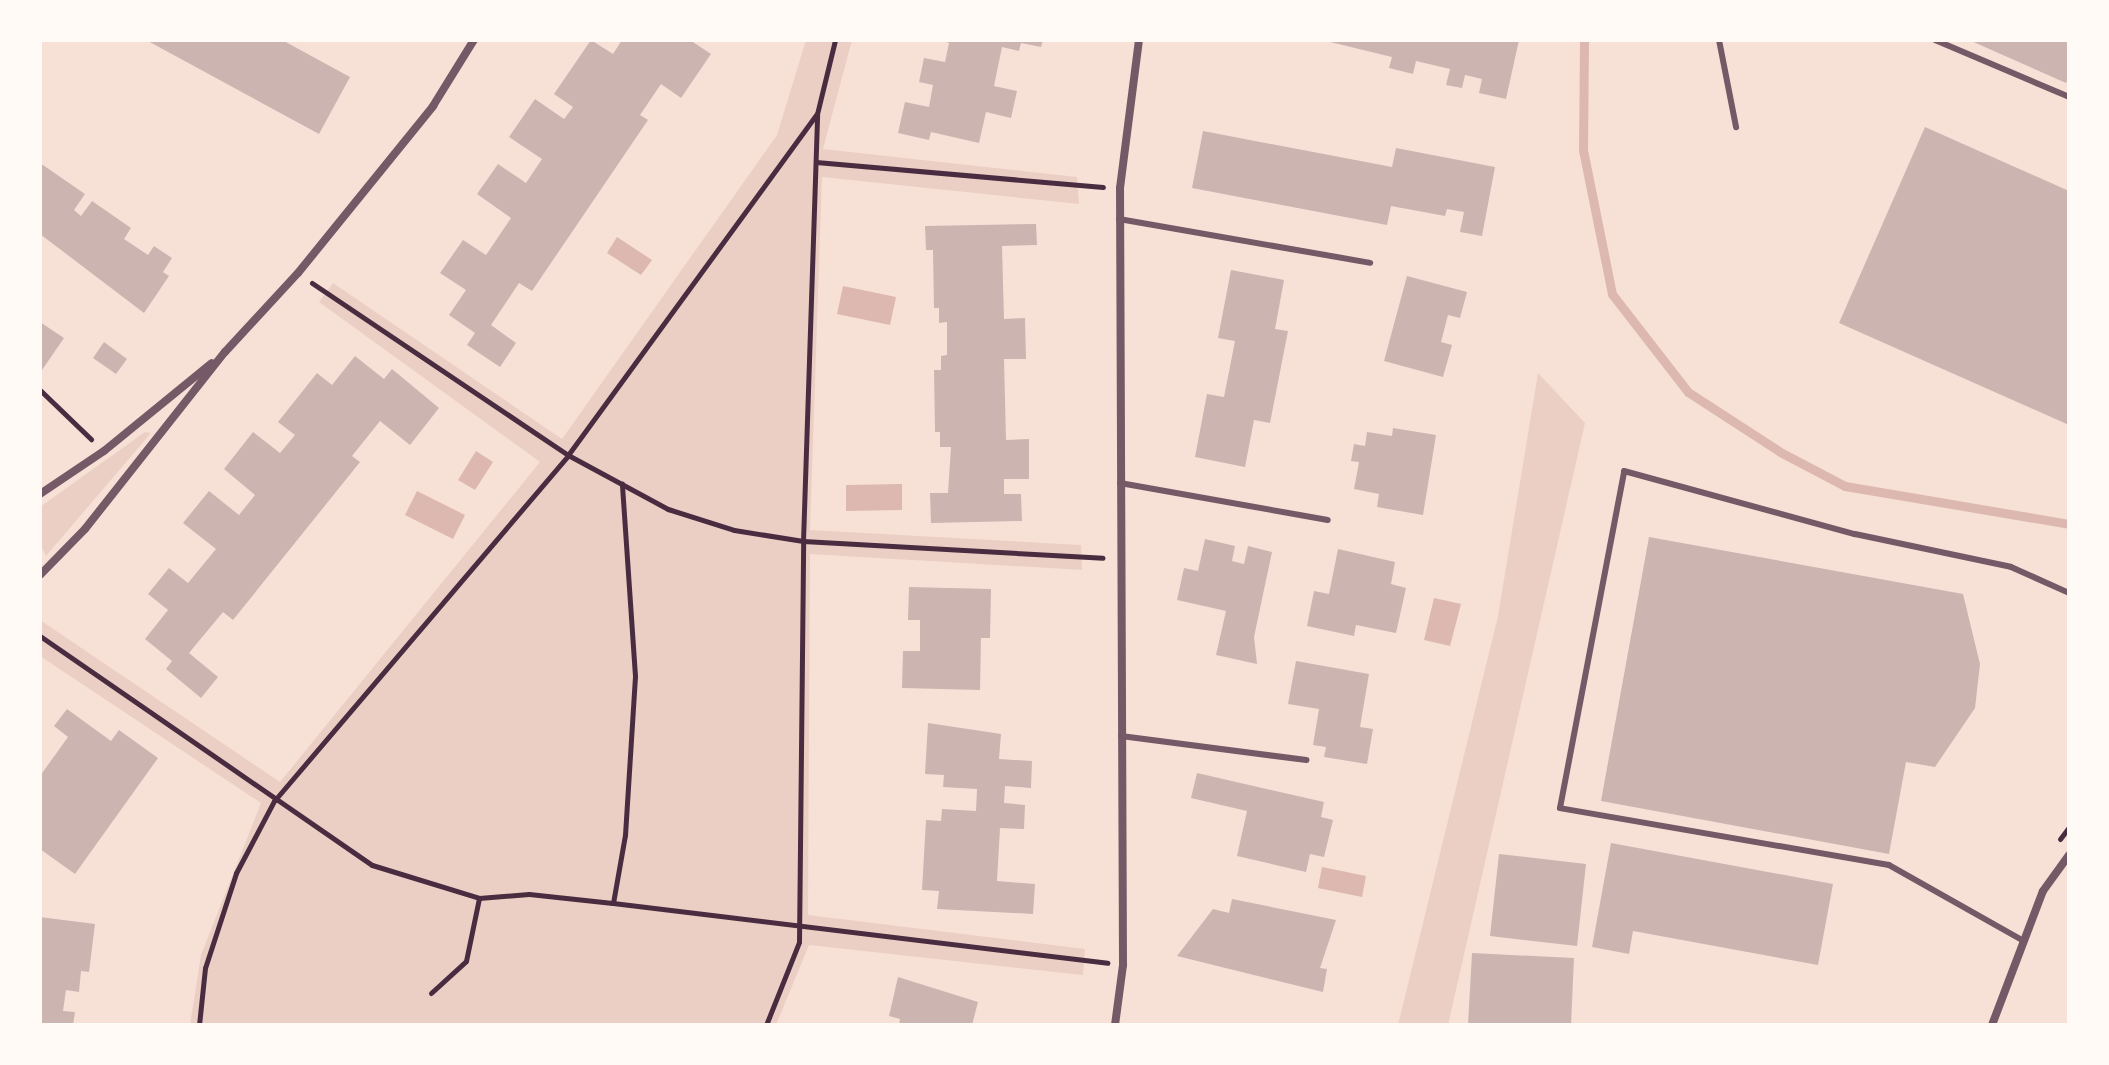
<!DOCTYPE html>
<html>
<head>
<meta charset="utf-8">
<style>
  body { margin:0 }
  #map { position:relative; width:2109px; height:1065px; overflow:hidden; background:#f7e1d7; font-family:"Varela Round",sans-serif }
  div>[style] { position:absolute }
  [style*='--x'] { left:calc(var(--x)*1px); top:calc(var(--y)*1px); width:calc(var(--w)*1px); rotate:calc(var(--a)*1deg) }
  .green>* { inset:0; background:#ebcfc5 }
  .water>* { inset:0; background:#dcb8b0 }
  .stream>* { height:9px; margin:-4.5px; padding:0 4.5px; transform-origin:4.5px; border-radius:4.5px; background:#dcb8b0 }
  .building>* { inset:0; background:#ccb4b1 }
  .path>* { height:5px; margin:-2.5px; padding:0 2.5px; transform-origin:2.5px; border-radius:2.5px; background:#4a2c40 }
  .service>* { height:6px; margin:-3px; padding:0 3px; transform-origin:3px; border-radius:3px; background:#755966 }
  .minor>* { height:8px; margin:-4px; padding:0 4px; transform-origin:4px; border-radius:4px; background:#755966 }
  span { translate:-50% -50%; white-space:nowrap; text-align:center; line-height:1.15; -webkit-text-stroke:7px #fffaf5; paint-order:stroke }
  .frame { position:absolute; inset:0; border:42px solid #fffaf5; pointer-events:none }
</style>
</head>
<body>
<div id="map">
  <div class="green">
    <div style="clip-path:polygon(806px 40px,852px 40px,823px 149px,1077px 177px,1079px 204px,822px 177px,810px 530px,1081px 545px,1082px 570px,810px 554px,808px 915px,1085px 949px,1083px 975px,809px 945px,776px 1025px,190px 1025px,201px 955px,261px 803px,40px 656px,40px 620px,280px 782px,540px 462px,319px 302px,333px 283px,562px 439px,777px 135px)"></div>
    <div style="clip-path:polygon(1538px 373px,1585px 423px,1448px 1025px,1398px 1025px,1498px 616px)"></div>
    <div style="clip-path:polygon(145px 432px,151px 433px,46px 556px,40px 544px,40px 507px)"></div>
  </div>
  <div class="water">
    <div style="clip-path:polygon(617px 237px,652px 260px,641px 275px,607px 253px)"></div>
    <div style="clip-path:polygon(843px 286px,896px 297px,890px 325px,837px 314px)"></div>
    <div style="clip-path:polygon(476px 451px,493px 462px,475px 490px,458px 480px)"></div>
    <div style="clip-path:polygon(902px 484px,902px 510px,846px 511px,846px 485px)"></div>
    <div style="clip-path:polygon(417px 491px,465px 515px,453px 539px,405px 515px)"></div>
    <div style="clip-path:polygon(1434px 598px,1461px 604px,1450px 646px,1424px 640px)"></div>
    <div style="clip-path:polygon(1322px 867px,1366px 876px,1362px 897px,1318px 888px)"></div>
  </div>
  <div class="stream">
    <div style="--x:1584;--y:40;--w:110;--a:90.5"></div>
    <div style="--x:1583;--y:150;--w:147;--a:78.6"></div>
    <div style="--x:1612;--y:294;--w:124;--a:52.2"></div>
    <div style="--x:1688;--y:392;--w:112;--a:33"></div>
    <div style="--x:1782;--y:453;--w:71;--a:27.6"></div>
    <div style="--x:1845;--y:486;--w:227;--a:9.6"></div>
  </div>
  <div class="building">
    <div style="clip-path:polygon(146px 40px,282px 40px,350px 77px,319px 134px)"></div>
    <div style="clip-path:polygon(591px 40px,613px 54px,622px 40px,690px 40px,711px 54px,681px 98px,661px 84px,640px 115px,648px 120px,532px 291px,519px 283px,491px 325px,516px 343px,500px 367px,467px 345px,475px 333px,449px 315px,466px 290px,440px 273px,463px 240px,486px 255px,511px 218px,477px 194px,498px 164px,526px 183px,542px 159px,509px 137px,535px 99px,564px 119px,573px 107px,554px 94px)"></div>
    <div style="clip-path:polygon(941px 40px,1043px 40px,1041px 47px,1021px 43px,1019px 51px,1002px 47px,994px 86px,1017px 91px,1011px 118px,986px 112px,979px 143px,931px 132px,929px 140px,898px 133px,905px 102px,929px 107px,933px 85px,919px 82px,924px 58px,945px 62px,949px 43px)"></div>
    <div style="clip-path:polygon(1322px 40px,1519px 40px,1506px 99px,1479px 93px,1482px 79px,1465px 75px,1462px 88px,1446px 85px,1450px 69px,1416px 61px,1413px 74px,1389px 68px,1392px 57px)"></div>
    <div style="clip-path:polygon(1969px 40px,2069px 40px,2069px 77px,2066px 83px)"></div>
    <div style="clip-path:polygon(1925px 127px,2069px 191px,2069px 425px,1839px 323px)"></div>
    <div style="clip-path:polygon(1203px 131px,1392px 167px,1396px 148px,1495px 167px,1482px 236px,1460px 232px,1464px 212px,1447px 209px,1445px 216px,1391px 206px,1387px 225px,1192px 188px)"></div>
    <div style="clip-path:polygon(40px 163px,85px 194px,74px 210px,81px 216px,92px 201px,131px 228px,124px 239px,148px 255px,154px 246px,172px 258px,163px 272px,169px 276px,144px 313px,40px 234px)"></div>
    <div style="clip-path:polygon(1036px 224px,1037px 245px,1002px 246px,1004px 319px,1025px 318px,1026px 359px,1004px 359px,1006px 440px,1029px 439px,1029px 479px,1004px 479px,1004px 494px,1021px 494px,1022px 521px,931px 523px,930px 493px,948px 493px,951px 447px,940px 447px,940px 432px,935px 432px,934px 370px,941px 370px,941px 356px,947px 355px,947px 322px,939px 323px,939px 308px,934px 308px,933px 250px,926px 250px,925px 226px)"></div>
    <div style="clip-path:polygon(1231px 270px,1284px 280px,1275px 329px,1288px 331px,1270px 423px,1254px 420px,1245px 467px,1195px 457px,1207px 394px,1224px 397px,1235px 341px,1218px 338px)"></div>
    <div style="clip-path:polygon(1407px 276px,1467px 292px,1460px 318px,1448px 315px,1441px 342px,1452px 345px,1443px 377px,1384px 361px)"></div>
    <div style="clip-path:polygon(40px 322px,64px 338px,40px 373px)"></div>
    <div style="clip-path:polygon(104px 342px,127px 359px,116px 374px,93px 358px)"></div>
    <div style="clip-path:polygon(355px 356px,384px 379px,392px 369px,439px 408px,410px 445px,380px 421px,352px 456px,360px 462px,233px 620px,223px 612px,189px 653px,218px 677px,201px 698px,166px 669px,172px 661px,145px 639px,168px 610px,148px 594px,169px 568px,188px 583px,216px 549px,183px 523px,209px 491px,239px 515px,255px 495px,224px 469px,253px 432px,280px 453px,295px 435px,278px 422px,317px 373px,332px 385px)"></div>
    <div style="clip-path:polygon(1393px 428px,1436px 435px,1423px 515px,1377px 507px,1379px 494px,1354px 489px,1359px 462px,1351px 461px,1354px 444px,1365px 446px,1367px 432px,1392px 436px)"></div>
    <div style="clip-path:polygon(1649px 537px,1963px 594px,1980px 664px,1975px 708px,1935px 767px,1906px 762px,1889px 854px,1601px 801px)"></div>
    <div style="clip-path:polygon(1205px 539px,1235px 546px,1232px 561px,1244px 564px,1248px 546px,1272px 552px,1254px 637px,1257px 664px,1216px 655px,1226px 611px,1177px 600px,1184px 568px,1198px 571px)"></div>
    <div style="clip-path:polygon(1338px 549px,1395px 562px,1391px 584px,1406px 588px,1396px 633px,1356px 625px,1354px 636px,1307px 626px,1314px 591px,1329px 594px)"></div>
    <div style="clip-path:polygon(909px 587px,991px 589px,990px 638px,981px 638px,980px 690px,902px 688px,903px 651px,920px 651px,920px 620px,908px 620px)"></div>
    <div style="clip-path:polygon(1296px 661px,1369px 674px,1360px 727px,1373px 729px,1367px 764px,1324px 757px,1326px 747px,1313px 745px,1319px 709px,1288px 704px)"></div>
    <div style="clip-path:polygon(67px 709px,111px 741px,119px 730px,158px 758px,75px 874px,40px 849px,40px 776px,68px 737px,54px 726px)"></div>
    <div style="clip-path:polygon(928px 723px,1001px 734px,999px 759px,1032px 761px,1031px 788px,1005px 786px,1004px 803px,1025px 805px,1024px 829px,1000px 828px,997px 881px,1035px 884px,1033px 914px,937px 909px,939px 891px,922px 890px,926px 820px,941px 821px,942px 809px,976px 811px,977px 789px,943px 787px,944px 775px,925px 774px)"></div>
    <div style="clip-path:polygon(1197px 773px,1324px 802px,1321px 817px,1333px 820px,1324px 857px,1310px 854px,1306px 872px,1237px 856px,1247px 811px,1191px 798px)"></div>
    <div style="clip-path:polygon(1611px 843px,1833px 884px,1818px 965px,1633px 931px,1629px 954px,1592px 947px)"></div>
    <div style="clip-path:polygon(1499px 854px,1586px 864px,1577px 946px,1490px 936px)"></div>
    <div style="clip-path:polygon(1232px 899px,1336px 920px,1320px 968px,1327px 969px,1323px 992px,1177px 956px,1213px 909px,1229px 913px)"></div>
    <div style="clip-path:polygon(40px 917px,95px 924px,89px 972px,81px 971px,79px 992px,66px 990px,63px 1011px,75px 1012px,73px 1025px,40px 1025px)"></div>
    <div style="clip-path:polygon(1472px 953px,1574px 958px,1571px 1025px,1468px 1025px)"></div>
    <div style="clip-path:polygon(898px 977px,978px 1002px,972px 1025px,899px 1025px,900px 1019px,889px 1016px)"></div>
  </div>
  <div class="path">
    <div style="--x:816;--y:162;--w:288;--a:5"></div>
    <div style="--x:312;--y:283;--w:308;--a:33.9"></div>
    <div style="--x:568;--y:455;--w:114;--a:28.4"></div>
    <div style="--x:668;--y:509;--w:69;--a:17.7"></div>
    <div style="--x:734;--y:530;--w:70;--a:9.1"></div>
    <div style="--x:803;--y:541;--w:300;--a:3.2"></div>
    <div style="--x:40;--y:390;--w:71;--a:43.9"></div>
    <div style="--x:40;--y:636;--w:403;--a:34.6"></div>
    <div style="--x:372;--y:865;--w:112;--a:17.1"></div>
    <div style="--x:479;--y:898;--w:50;--a:-4.6"></div>
    <div style="--x:529;--y:894;--w:84;--a:6.1"></div>
    <div style="--x:613;--y:903;--w:498;--a:6.9"></div>
    <div style="--x:2060;--y:839;--w:15;--a:-53"></div>
    <div style="--x:613;--y:903;--w:69;--a:-80"></div>
    <div style="--x:625;--y:835;--w:159;--a:-86.4"></div>
    <div style="--x:635;--y:676;--w:193;--a:-93.9"></div>
    <div style="--x:431;--y:993;--w:47;--a:-42.4"></div>
    <div style="--x:466;--y:961;--w:64;--a:-78.3"></div>
    <div style="--x:199;--y:1025;--w:57;--a:-84"></div>
    <div style="--x:205;--y:968;--w:100;--a:-71.9"></div>
    <div style="--x:236;--y:873;--w:81;--a:-62.2"></div>
    <div style="--x:274;--y:801;--w:454;--a:-49.6"></div>
    <div style="--x:568;--y:455;--w:422;--a:-53.9"></div>
    <div style="--x:766;--y:1025;--w:89;--a:-68.3"></div>
    <div style="--x:799;--y:942;--w:401;--a:-89.4"></div>
    <div style="--x:803;--y:541;--w:427;--a:-88.1"></div>
    <div style="--x:817;--y:114;--w:76;--a:-76.3"></div>
  </div>
  <div class="service">
    <div style="--x:1719;--y:40;--w:89;--a:78.9"></div>
    <div style="--x:1935;--y:40;--w:146;--a:23"></div>
    <div style="--x:1119;--y:219;--w:255;--a:9.9"></div>
    <div style="--x:1120;--y:483;--w:211;--a:10.1"></div>
    <div style="--x:1121;--y:736;--w:187;--a:7.4"></div>
    <div style="--x:2022;--y:940;--w:153;--a:-150.6"></div>
    <div style="--x:1889;--y:865;--w:334;--a:-170.2"></div>
    <div style="--x:1560;--y:808;--w:343;--a:-79.2"></div>
    <div style="--x:1624;--y:471;--w:239;--a:15.3"></div>
    <div style="--x:1855;--y:534;--w:159;--a:11.9"></div>
    <div style="--x:2011;--y:567;--w:64;--a:24.1"></div>
  </div>
  <div class="minor">
    <div style="--x:40;--y:494;--w:77;--a:-33.9"></div>
    <div style="--x:104;--y:451;--w:139;--a:-39.2"></div>
    <div style="--x:40;--y:575;--w:64;--a:-45.6"></div>
    <div style="--x:85;--y:529;--w:226;--a:-51.7"></div>
    <div style="--x:225;--y:352;--w:108;--a:-47.3"></div>
    <div style="--x:298;--y:273;--w:215;--a:-51"></div>
    <div style="--x:433;--y:106;--w:78;--a:-58.2"></div>
    <div style="--x:1115;--y:1025;--w:61;--a:-82.4"></div>
    <div style="--x:1123;--y:965;--w:777;--a:-90.22"></div>
    <div style="--x:1120;--y:188;--w:149;--a:-82.7"></div>
    <div style="--x:1992;--y:1025;--w:143;--a:-69.2"></div>
    <div style="--x:2043;--y:891;--w:44;--a:-54.2"></div>
  </div>
  <div class="frame"></div>
</div>
</body>
</html>
